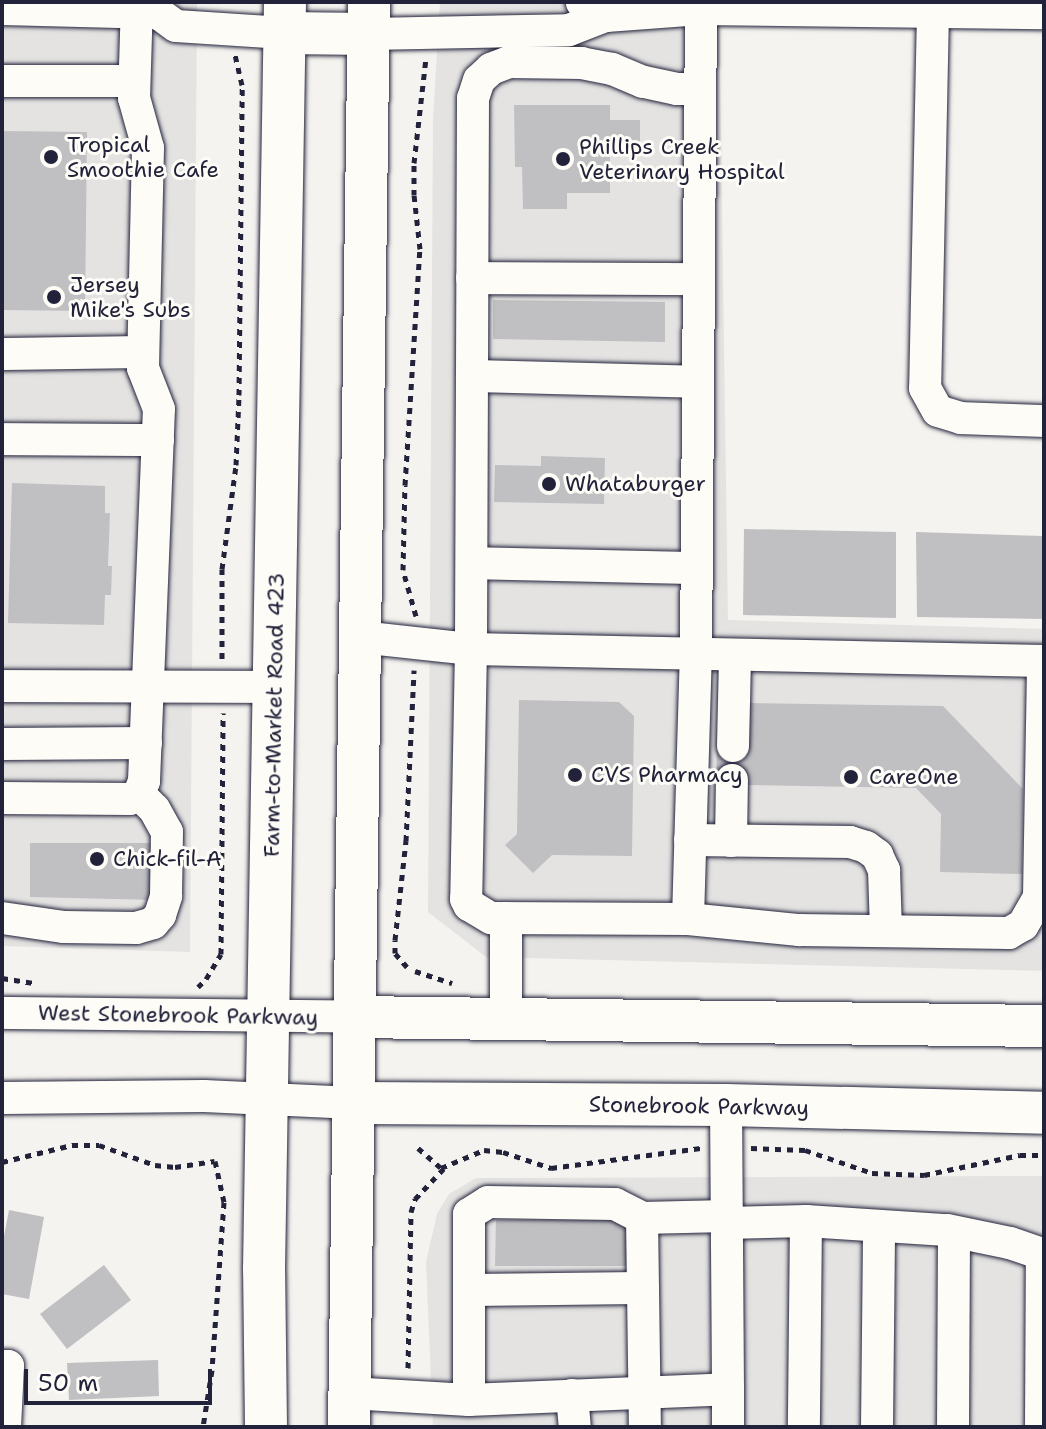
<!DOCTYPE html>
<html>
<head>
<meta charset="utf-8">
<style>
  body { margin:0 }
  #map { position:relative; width:1046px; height:1429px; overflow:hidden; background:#f4f3ef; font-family:"Shantell Sans",sans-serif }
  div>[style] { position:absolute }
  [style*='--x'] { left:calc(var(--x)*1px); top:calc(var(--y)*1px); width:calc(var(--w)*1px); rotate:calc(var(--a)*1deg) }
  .built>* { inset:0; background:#e4e3e2 }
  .building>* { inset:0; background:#c0bfc2 }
  .path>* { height:5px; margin-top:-2.5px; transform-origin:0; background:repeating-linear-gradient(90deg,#22223b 0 6px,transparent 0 12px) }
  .roads { filter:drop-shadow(0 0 2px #22223b) drop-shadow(0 0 2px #22223b) }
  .minor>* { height:32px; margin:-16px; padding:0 16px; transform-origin:16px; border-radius:16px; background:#fdfcf7 }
  .major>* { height:42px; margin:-21px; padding:0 21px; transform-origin:21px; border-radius:21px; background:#fdfcf7 }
  .dots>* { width:22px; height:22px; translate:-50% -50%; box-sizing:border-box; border:4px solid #fdfcf7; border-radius:50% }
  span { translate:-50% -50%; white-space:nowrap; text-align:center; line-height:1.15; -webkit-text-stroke:6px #fdfcf7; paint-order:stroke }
  .poi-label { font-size:22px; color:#22223b }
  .left { translate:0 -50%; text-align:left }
  .street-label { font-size:22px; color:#22223b }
  .frame { position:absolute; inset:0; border:4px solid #22223b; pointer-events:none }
  .scale { position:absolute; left:24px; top:1369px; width:188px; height:36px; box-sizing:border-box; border:4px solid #22223b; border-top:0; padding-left:10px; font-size:24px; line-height:28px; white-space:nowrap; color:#22223b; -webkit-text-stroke:6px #fdfcf7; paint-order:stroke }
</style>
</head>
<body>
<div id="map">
  <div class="built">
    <div style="clip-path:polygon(2px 2px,197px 2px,190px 952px,2px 946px)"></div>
    <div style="clip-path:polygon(440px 2px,719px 2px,728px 620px,1044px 629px,1044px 971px,486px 957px,428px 912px,433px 119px)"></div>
    <div style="clip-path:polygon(1044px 1176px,1044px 1427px,433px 1427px,426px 1262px,437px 1214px,449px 1194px,476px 1178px)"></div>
  </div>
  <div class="building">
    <div style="clip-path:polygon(514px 105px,610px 105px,610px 120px,640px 120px,640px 151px,610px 151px,610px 193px,567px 193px,567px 209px,523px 209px,522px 167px,515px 167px)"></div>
    <div style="clip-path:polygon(2px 131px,87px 132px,85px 311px,2px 310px)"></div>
    <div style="clip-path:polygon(493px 300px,665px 302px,665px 342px,493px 339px)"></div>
    <div style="clip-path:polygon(541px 456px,605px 458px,604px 504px,494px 502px,495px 465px,541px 466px)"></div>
    <div style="clip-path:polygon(12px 483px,105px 486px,105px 513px,110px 513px,108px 566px,112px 566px,111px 595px,105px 595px,104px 625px,8px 623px)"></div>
    <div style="clip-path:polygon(744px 529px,896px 532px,896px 618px,743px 615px)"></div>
    <div style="clip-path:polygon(916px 532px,1044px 536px,1044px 619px,917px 617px)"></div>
    <div style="clip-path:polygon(519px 700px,619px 702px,634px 716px,632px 856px,552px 855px,533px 873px,505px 845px,517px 834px)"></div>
    <div style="clip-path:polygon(747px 703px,943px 706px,1023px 789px,1022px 874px,940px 872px,941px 814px,916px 788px,746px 785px,716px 780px,717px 746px,746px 746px)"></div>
    <div style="clip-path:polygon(30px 843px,164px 843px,157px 900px,30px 897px)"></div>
    <div style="clip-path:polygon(9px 1210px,44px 1217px,29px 1299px,2px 1294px,2px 1247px)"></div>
    <div style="clip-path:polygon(496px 1220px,627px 1220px,627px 1266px,495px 1266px)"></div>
    <div style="clip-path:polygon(104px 1265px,131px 1300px,67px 1349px,40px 1314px)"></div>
    <div style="clip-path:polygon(158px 1360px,159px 1396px,69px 1400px,67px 1363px)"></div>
  </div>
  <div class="path">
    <div style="--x:416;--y:616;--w:48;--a:-105.8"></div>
    <div style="--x:403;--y:570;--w:85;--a:-88.7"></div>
    <div style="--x:405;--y:485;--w:236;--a:-86.4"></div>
    <div style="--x:420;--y:249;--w:54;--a:-96.3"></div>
    <div style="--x:414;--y:195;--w:32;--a:-90"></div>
    <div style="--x:414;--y:163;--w:106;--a:-83.5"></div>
    <div style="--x:222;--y:659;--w:90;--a:-90"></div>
    <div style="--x:222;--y:569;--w:105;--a:-82.3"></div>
    <div style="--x:236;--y:465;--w:70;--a:-87.5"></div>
    <div style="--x:239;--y:395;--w:310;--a:-89.4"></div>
    <div style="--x:242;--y:85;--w:31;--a:-103"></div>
    <div style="--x:407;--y:967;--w:18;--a:-131"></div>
    <div style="--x:395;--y:953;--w:13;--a:-90"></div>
    <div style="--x:395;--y:940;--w:100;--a:-83.7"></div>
    <div style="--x:406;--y:841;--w:171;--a:-87.3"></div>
    <div style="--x:415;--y:971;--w:39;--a:18"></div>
    <div style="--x:2;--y:978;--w:32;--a:9"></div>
    <div style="--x:198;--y:987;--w:11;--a:-45"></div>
    <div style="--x:206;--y:979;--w:29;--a:-59"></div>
    <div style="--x:221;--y:954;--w:241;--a:-89.5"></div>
    <div style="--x:418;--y:1148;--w:30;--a:41"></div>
    <div style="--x:441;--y:1168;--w:47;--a:-22.7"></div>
    <div style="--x:484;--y:1150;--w:19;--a:6"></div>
    <div style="--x:503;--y:1152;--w:51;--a:18.4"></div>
    <div style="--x:551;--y:1168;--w:151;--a:-7.6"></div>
    <div style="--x:751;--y:1148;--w:54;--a:2.1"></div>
    <div style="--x:805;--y:1150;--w:71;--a:18.9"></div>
    <div style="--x:872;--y:1173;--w:52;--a:2.2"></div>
    <div style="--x:924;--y:1175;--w:98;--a:-11.8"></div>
    <div style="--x:1020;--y:1155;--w:24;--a:0"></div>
    <div style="--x:2;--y:1162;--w:72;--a:-13.7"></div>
    <div style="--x:72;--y:1145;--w:27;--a:0"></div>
    <div style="--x:99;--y:1145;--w:59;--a:19.7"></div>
    <div style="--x:155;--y:1165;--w:20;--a:6"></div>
    <div style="--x:175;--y:1167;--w:40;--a:-8.5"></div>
    <div style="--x:215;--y:1161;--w:42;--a:77.6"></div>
    <div style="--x:224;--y:1202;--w:168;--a:94.1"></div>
    <div style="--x:212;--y:1370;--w:58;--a:99"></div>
    <div style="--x:408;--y:1368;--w:156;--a:-88.9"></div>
    <div style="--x:411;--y:1212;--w:14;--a:-73"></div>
    <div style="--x:415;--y:1199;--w:44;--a:-46.8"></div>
  </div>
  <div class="roads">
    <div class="minor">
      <div style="--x:2;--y:9;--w:156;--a:1.5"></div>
      <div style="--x:158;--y:13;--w:22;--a:36"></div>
      <div style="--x:176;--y:26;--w:108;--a:3.7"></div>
      <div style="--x:933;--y:12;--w:376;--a:91.2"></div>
      <div style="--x:925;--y:388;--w:26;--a:61"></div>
      <div style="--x:938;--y:411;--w:24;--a:17"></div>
      <div style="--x:961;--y:418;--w:83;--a:2.1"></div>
      <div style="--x:606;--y:16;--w:95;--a:-4.2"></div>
      <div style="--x:701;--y:9;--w:343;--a:0.7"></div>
      <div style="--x:369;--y:34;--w:200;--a:-1.1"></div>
      <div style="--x:569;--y:30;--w:40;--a:-21"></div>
      <div style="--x:606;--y:16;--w:28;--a:-150"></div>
      <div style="--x:2;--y:81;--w:132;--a:0"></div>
      <div style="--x:700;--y:89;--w:23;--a:180"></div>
      <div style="--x:677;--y:89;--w:35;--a:-168"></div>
      <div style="--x:643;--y:82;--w:34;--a:-157"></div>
      <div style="--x:612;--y:69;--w:31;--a:-169"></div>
      <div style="--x:582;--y:63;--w:73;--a:-179.2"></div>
      <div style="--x:509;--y:62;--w:19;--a:159"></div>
      <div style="--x:491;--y:69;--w:16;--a:137"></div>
      <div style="--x:479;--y:80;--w:19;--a:108"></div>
      <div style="--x:473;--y:98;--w:551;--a:90.21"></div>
      <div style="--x:471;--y:649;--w:250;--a:91.1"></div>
      <div style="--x:466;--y:899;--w:7;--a:63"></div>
      <div style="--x:469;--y:905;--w:26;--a:31"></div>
      <div style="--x:491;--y:918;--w:197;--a:0.3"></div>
      <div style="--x:688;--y:919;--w:112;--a:5.7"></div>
      <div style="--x:799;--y:930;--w:210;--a:0.8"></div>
      <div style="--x:1009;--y:933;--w:16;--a:-30"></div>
      <div style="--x:1023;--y:925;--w:32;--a:-60"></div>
      <div style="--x:1039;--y:897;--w:236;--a:-89"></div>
      <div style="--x:472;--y:278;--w:227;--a:0.3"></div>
      <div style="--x:2;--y:354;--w:141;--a:-0.8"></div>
      <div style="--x:472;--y:376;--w:226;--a:1.5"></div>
      <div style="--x:2;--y:439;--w:156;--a:0.4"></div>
      <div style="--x:472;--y:563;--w:225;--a:1.3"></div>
      <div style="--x:360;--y:637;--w:112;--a:6.2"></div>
      <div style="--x:471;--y:649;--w:573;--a:1.2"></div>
      <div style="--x:2;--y:686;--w:272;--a:0.2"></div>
      <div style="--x:2;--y:744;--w:144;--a:-0.4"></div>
      <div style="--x:733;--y:746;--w:89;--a:-88.7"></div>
      <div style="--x:2;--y:798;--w:128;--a:0.4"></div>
      <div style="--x:130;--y:799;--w:10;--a:-29"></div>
      <div style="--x:139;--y:794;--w:14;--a:-69"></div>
      <div style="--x:144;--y:781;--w:372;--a:-87.7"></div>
      <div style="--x:159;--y:409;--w:44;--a:-111.3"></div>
      <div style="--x:143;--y:368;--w:220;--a:-88.7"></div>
      <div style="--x:148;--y:148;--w:52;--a:-105.6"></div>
      <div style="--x:134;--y:98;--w:96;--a:-88.2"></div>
      <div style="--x:690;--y:840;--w:160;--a:0.7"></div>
      <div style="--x:850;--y:842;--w:17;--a:17"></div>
      <div style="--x:866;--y:847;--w:14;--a:36"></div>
      <div style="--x:877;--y:855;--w:17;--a:65"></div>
      <div style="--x:884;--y:870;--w:61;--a:88.1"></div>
      <div style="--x:731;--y:841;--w:61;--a:-89.1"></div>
      <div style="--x:2;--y:918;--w:63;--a:8.3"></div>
      <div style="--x:64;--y:927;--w:72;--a:0.8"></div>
      <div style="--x:136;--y:928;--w:18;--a:-16"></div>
      <div style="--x:153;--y:923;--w:11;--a:-49"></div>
      <div style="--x:160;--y:915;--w:20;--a:-72"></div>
      <div style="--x:166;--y:896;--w:64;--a:-89.1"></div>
      <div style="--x:167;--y:832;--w:26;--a:-119"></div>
      <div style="--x:154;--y:809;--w:21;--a:-135"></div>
      <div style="--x:688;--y:919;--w:263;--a:-88.3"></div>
      <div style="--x:696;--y:656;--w:654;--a:-89.56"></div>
      <div style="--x:2;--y:1013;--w:353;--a:0.6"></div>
      <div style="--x:506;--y:1016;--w:98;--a:-90"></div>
      <div style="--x:2;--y:1098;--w:202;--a:-0.6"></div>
      <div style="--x:204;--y:1096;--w:150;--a:2.7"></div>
      <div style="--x:642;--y:1218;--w:209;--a:89.2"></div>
      <div style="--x:806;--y:1221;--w:141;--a:3.7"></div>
      <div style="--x:947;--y:1230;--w:64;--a:11.7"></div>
      <div style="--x:1010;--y:1243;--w:36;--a:19"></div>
      <div style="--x:727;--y:1223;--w:79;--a:-1.5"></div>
      <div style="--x:806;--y:1221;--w:206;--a:90.6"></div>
      <div style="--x:469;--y:1290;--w:174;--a:-0.7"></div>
      <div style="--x:2;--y:1366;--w:6;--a:0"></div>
      <div style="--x:8;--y:1366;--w:61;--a:92.8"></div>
      <div style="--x:349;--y:1393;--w:120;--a:3.3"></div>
      <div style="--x:469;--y:1400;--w:259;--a:-2.4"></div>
      <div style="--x:728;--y:1389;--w:284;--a:-90.4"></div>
      <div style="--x:572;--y:1395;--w:32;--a:85"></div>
      <div style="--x:469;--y:1400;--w:186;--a:-90"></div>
      <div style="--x:469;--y:1214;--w:22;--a:-32"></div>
      <div style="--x:488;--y:1202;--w:127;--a:0.9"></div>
      <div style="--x:615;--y:1204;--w:30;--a:27"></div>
      <div style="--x:642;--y:1218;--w:85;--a:-1.3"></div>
      <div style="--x:728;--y:1427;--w:38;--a:-90"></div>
      <div style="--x:877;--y:1427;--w:201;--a:-89.4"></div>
      <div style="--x:953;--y:1427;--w:195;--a:-89.7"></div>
      <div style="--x:1041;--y:1427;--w:172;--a:-89.7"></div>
    </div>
    <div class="major">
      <div style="--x:284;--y:33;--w:85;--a:0.7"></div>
      <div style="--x:355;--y:1017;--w:689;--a:0.75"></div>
      <div style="--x:354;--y:1103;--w:372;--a:0.3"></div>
      <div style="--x:726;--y:1105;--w:318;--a:1.4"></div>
      <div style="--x:266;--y:1427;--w:158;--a:-90.7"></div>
      <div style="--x:264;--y:1269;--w:1267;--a:-89.05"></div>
      <div style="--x:349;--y:1427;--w:1425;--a:-89.2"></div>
    </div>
  </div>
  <div class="dots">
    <div style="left:51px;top:157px;background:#22223b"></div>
    <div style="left:563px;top:159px;background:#22223b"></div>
    <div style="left:54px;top:297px;background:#22223b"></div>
    <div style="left:549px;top:484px;background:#22223b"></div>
    <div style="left:575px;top:775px;background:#22223b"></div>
    <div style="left:851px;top:777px;background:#22223b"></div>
    <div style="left:97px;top:859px;background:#22223b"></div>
  </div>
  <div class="poi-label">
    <span class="left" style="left:67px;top:157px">Tropical<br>Smoothie Cafe</span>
    <span class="left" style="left:579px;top:159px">Phillips Creek<br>Veterinary Hospital</span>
    <span class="left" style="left:70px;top:297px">Jersey<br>Mike's Subs</span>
    <span class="left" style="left:565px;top:484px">Whataburger</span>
    <span class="left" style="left:591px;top:775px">CVS Pharmacy</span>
    <span class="left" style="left:869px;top:777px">CareOne</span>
    <span class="left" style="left:113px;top:859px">Chick-fil-A</span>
  </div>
  <div class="street-label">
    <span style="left:274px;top:715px;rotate:-89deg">Farm-to-Market Road 423</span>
    <span style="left:178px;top:1015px;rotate:1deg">West Stonebrook Parkway</span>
    <span style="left:699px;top:1106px;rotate:1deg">Stonebrook Parkway</span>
  </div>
  <div class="frame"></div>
  <div class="scale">50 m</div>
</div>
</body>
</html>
